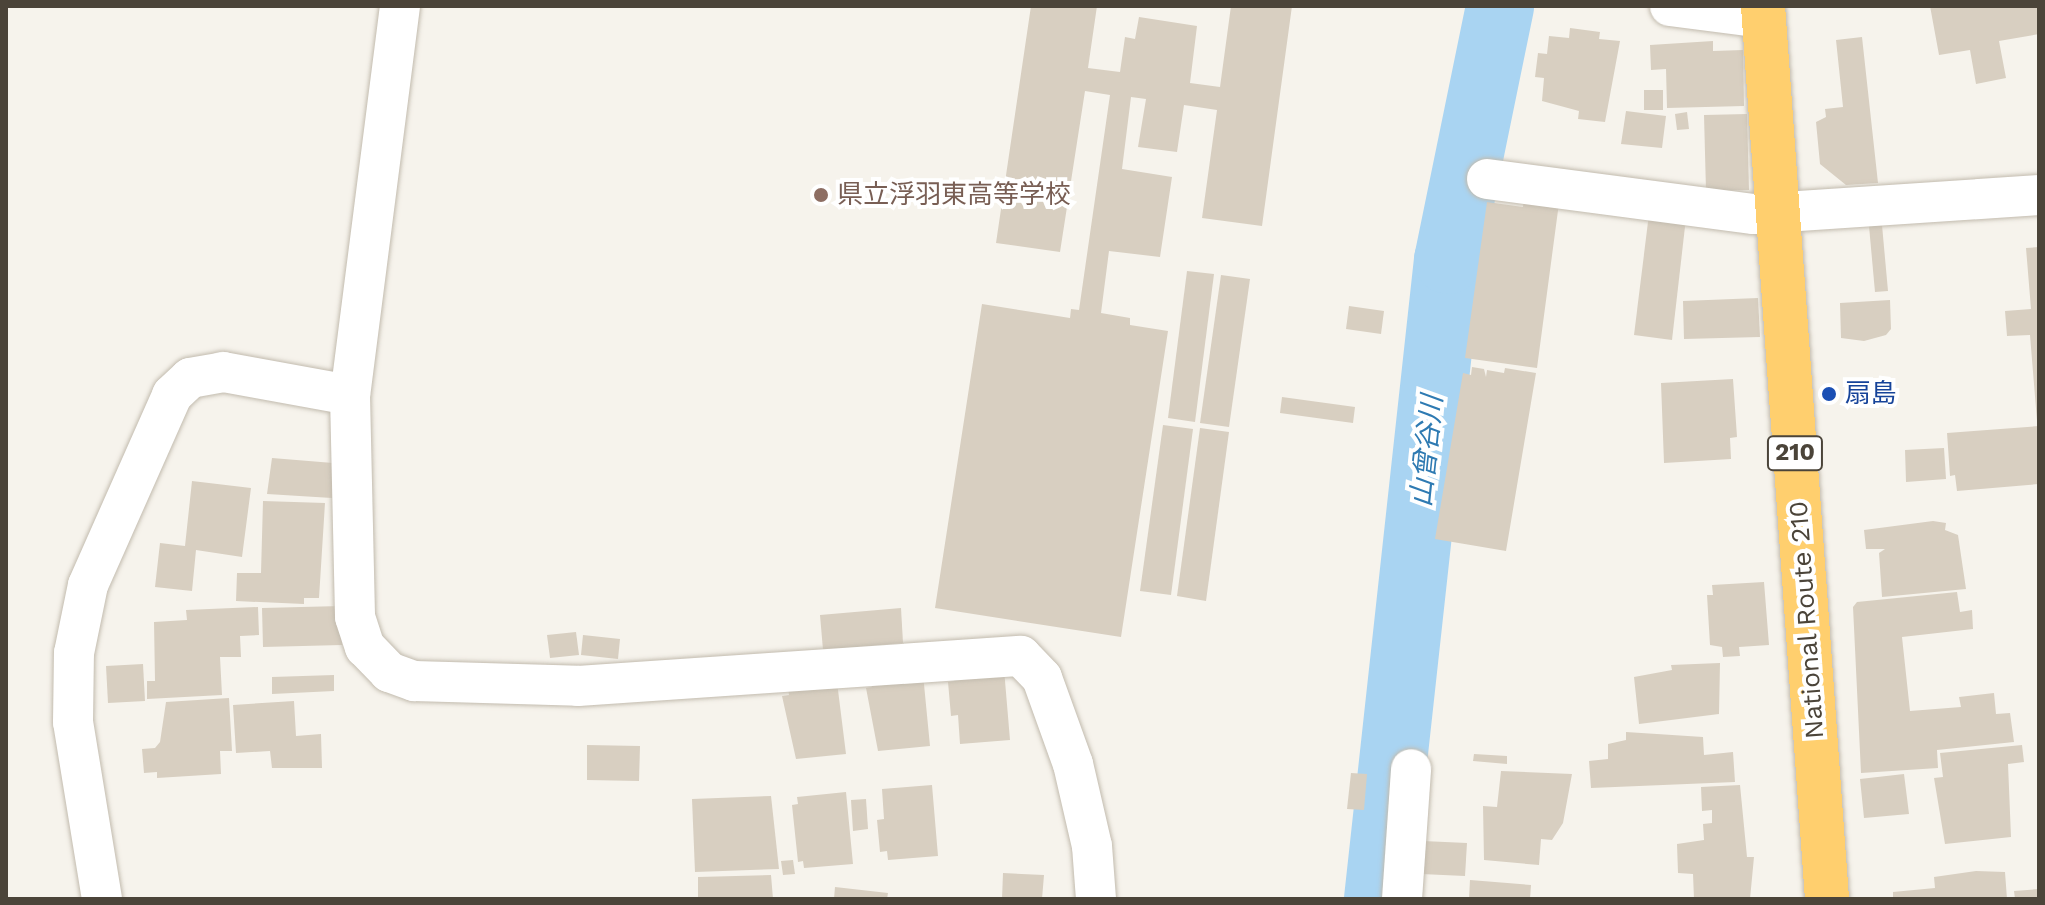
<!DOCTYPE html>
<html>
<head>
<meta charset="utf-8">
<style>
  body { margin:0 }
  #map { position:relative; width:2045px; height:905px; overflow:hidden; background:#f6f3ec; font-family:"Work Sans","Noto Sans JP",sans-serif }
  div>[style] { position:absolute }
  [style*='--x'] { left:calc(var(--x)*1px); top:calc(var(--y)*1px); width:calc(var(--w)*1px); rotate:calc(var(--a)*1deg) }
  .river>* { height:68px; margin:-34px; padding:0 34px; transform-origin:34px; border-radius:34px; background:#a9d4f2 }
  .building>* { inset:0; background:#d8cfc1 }
  .roads { filter:drop-shadow(0 0 2px #c2bbae) drop-shadow(0 0 2px #c2bbae) }
  .minor>* { height:40px; margin:-20px; padding:0 20px; transform-origin:20px; border-radius:20px; background:#fff }
  .highway>* { height:44px; margin:-22px; padding:0 22px; transform-origin:22px; border-radius:22px; background:#ffcf6e }
  .dots>* { width:22px; height:22px; translate:-50% -50%; box-sizing:border-box; border:4px solid #fff; border-radius:50% }
  span { translate:-50% -50%; white-space:nowrap; text-align:center; line-height:1.15; -webkit-text-stroke:8px #fff; paint-order:stroke }
  .shield-label span { padding:2px 6px; background:#fff; border:2px solid; border-radius:6px; -webkit-text-stroke-width:0 }
  .shield-label { font-size:24px; color:#4b4439; font-weight:700 }
  .education-label { font-size:26px; color:#785e54 }
  .left { translate:0 -50%; text-align:left }
  .transit-label { font-size:26px; color:#164399 }
  .street-label { font-size:26px; color:#4b4439 }
  .water-label { font-size:28px; color:#2e7ab2; font-style:italic }
  .frame { position:absolute; inset:0; border:8px solid #4b4439; pointer-events:none }
</style>
</head>
<body>
<div id="map">
  <div class="river">
    <div style="--x:1378;--y:899;--w:643;--a:-83.75"></div>
    <div style="--x:1448;--y:260;--w:259;--a:-78.4"></div>
  </div>
  <div class="building">
    <div style="clip-path:polygon(1031px 6px,1097px 6px,1088px 68px,1120px 72px,1125px 37px,1135px 39px,1139px 17px,1197px 26px,1190px 83px,1220px 87px,1231px 6px,1292px 6px,1262px 226px,1202px 218px,1217px 110px,1184px 105px,1177px 152px,1138px 147px,1146px 99px,1131px 97px,1122px 169px,1172px 177px,1160px 257px,1109px 251px,1101px 313px,1130px 318px,1130px 325px,1168px 331px,1121px 637px,935px 608px,982px 304px,1070px 318px,1071px 309px,1079px 310px,1110px 95px,1085px 91px,1060px 252px,996px 243px)"></div>
    <div style="clip-path:polygon(1930px 6px,2039px 6px,2039px 34px,1999px 41px,2006px 78px,1976px 84px,1970px 50px,1939px 55px)"></div>
    <div style="clip-path:polygon(1570px 28px,1600px 32px,1599px 39px,1620px 41px,1605px 122px,1578px 119px,1579px 111px,1542px 101px,1544px 78px,1535px 77px,1538px 53px,1547px 54px,1549px 36px,1569px 38px)"></div>
    <div style="clip-path:polygon(1862px 37px,1878px 183px,1846px 185px,1820px 164px,1816px 122px,1826px 117px,1825px 109px,1843px 107px,1836px 40px)"></div>
    <div style="clip-path:polygon(1713px 41px,1713px 51px,1743px 50px,1744px 106px,1667px 108px,1666px 69px,1651px 70px,1650px 45px)"></div>
    <div style="clip-path:polygon(1644px 90px,1663px 90px,1663px 110px,1644px 110px)"></div>
    <div style="clip-path:polygon(1626px 111px,1666px 116px,1662px 148px,1621px 144px)"></div>
    <div style="clip-path:polygon(1687px 112px,1689px 129px,1677px 130px,1675px 114px)"></div>
    <div style="clip-path:polygon(1747px 114px,1749px 190px,1706px 191px,1704px 115px)"></div>
    <div style="clip-path:polygon(1524px 198px,1559px 203px,1537px 368px,1465px 358px,1487px 202px,1523px 207px)"></div>
    <div style="clip-path:polygon(1649px 214px,1686px 218px,1672px 340px,1634px 335px)"></div>
    <div style="clip-path:polygon(1882px 225px,1888px 291px,1875px 292px,1869px 226px)"></div>
    <div style="clip-path:polygon(2039px 247px,2039px 421px,2037px 421px,2030px 335px,2007px 336px,2005px 311px,2031px 309px,2026px 248px)"></div>
    <div style="clip-path:polygon(1187px 271px,1214px 274px,1195px 422px,1168px 418px)"></div>
    <div style="clip-path:polygon(1221px 275px,1250px 279px,1229px 427px,1200px 423px)"></div>
    <div style="clip-path:polygon(1758px 298px,1760px 337px,1684px 339px,1683px 301px)"></div>
    <div style="clip-path:polygon(1890px 300px,1891px 329px,1886px 335px,1864px 341px,1841px 338px,1840px 303px)"></div>
    <div style="clip-path:polygon(1349px 306px,1384px 311px,1381px 334px,1346px 329px)"></div>
    <div style="clip-path:polygon(1472px 367px,1484px 369px,1486px 377px,1487px 370px,1504px 373px,1505px 368px,1536px 373px,1506px 551px,1435px 539px,1463px 373px,1471px 375px)"></div>
    <div style="clip-path:polygon(1733px 379px,1737px 437px,1730px 438px,1731px 459px,1664px 463px,1661px 383px)"></div>
    <div style="clip-path:polygon(1282px 397px,1355px 407px,1353px 423px,1280px 413px)"></div>
    <div style="clip-path:polygon(1163px 425px,1193px 429px,1171px 595px,1140px 591px)"></div>
    <div style="clip-path:polygon(2039px 426px,2039px 484px,1957px 491px,1955px 475px,1950px 476px,1947px 433px)"></div>
    <div style="clip-path:polygon(1200px 428px,1229px 432px,1206px 601px,1177px 596px)"></div>
    <div style="clip-path:polygon(1944px 448px,1946px 479px,1906px 482px,1905px 450px)"></div>
    <div style="clip-path:polygon(272px 458px,333px 463px,332px 498px,267px 494px)"></div>
    <div style="clip-path:polygon(192px 481px,251px 488px,242px 557px,196px 550px,192px 591px,155px 587px,160px 543px,185px 546px)"></div>
    <div style="clip-path:polygon(263px 501px,325px 503px,319px 598px,304px 598px,304px 604px,236px 601px,237px 573px,261px 573px)"></div>
    <div style="clip-path:polygon(1933px 521px,1946px 523px,1945px 530px,1958px 535px,1966px 589px,1882px 597px,1879px 553px,1885px 549px,1866px 549px,1864px 530px)"></div>
    <div style="clip-path:polygon(1764px 582px,1769px 645px,1739px 647px,1740px 656px,1723px 657px,1722px 647px,1710px 645px,1707px 595px,1713px 595px,1712px 585px)"></div>
    <div style="clip-path:polygon(1957px 592px,1960px 612px,1972px 610px,1973px 629px,1902px 637px,1910px 711px,1961px 707px,1959px 697px,1994px 693px,1996px 714px,2010px 713px,2014px 742px,1937px 750px,1938px 768px,1861px 773px,1853px 607px,1857px 602px)"></div>
    <div style="clip-path:polygon(341px 606px,342px 645px,263px 647px,262px 608px)"></div>
    <div style="clip-path:polygon(258px 607px,259px 635px,240px 636px,241px 657px,220px 657px,222px 695px,147px 699px,147px 681px,155px 681px,154px 622px,187px 620px,186px 610px)"></div>
    <div style="clip-path:polygon(901px 608px,903px 643px,823px 650px,820px 615px)"></div>
    <div style="clip-path:polygon(576px 632px,579px 655px,550px 658px,547px 635px)"></div>
    <div style="clip-path:polygon(583px 635px,620px 639px,618px 659px,581px 655px)"></div>
    <div style="clip-path:polygon(1720px 663px,1719px 714px,1639px 724px,1634px 677px,1672px 670px,1671px 665px)"></div>
    <div style="clip-path:polygon(143px 664px,145px 701px,108px 703px,106px 666px)"></div>
    <div style="clip-path:polygon(1004px 669px,1010px 740px,960px 744px,958px 715px,951px 716px,948px 682px,954px 681px,953px 673px)"></div>
    <div style="clip-path:polygon(923px 674px,930px 746px,878px 751px,866px 688px,872px 687px,871px 678px)"></div>
    <div style="clip-path:polygon(334px 675px,334px 691px,272px 694px,272px 677px)"></div>
    <div style="clip-path:polygon(837px 682px,846px 754px,796px 759px,782px 696px,789px 695px,788px 687px)"></div>
    <div style="clip-path:polygon(229px 698px,232px 751px,220px 751px,221px 774px,157px 778px,157px 772px,144px 773px,142px 749px,155px 748px,160px 742px,166px 702px)"></div>
    <div style="clip-path:polygon(294px 701px,296px 736px,321px 734px,322px 768px,272px 768px,270px 751px,236px 753px,233px 705px)"></div>
    <div style="clip-path:polygon(1626px 732px,1703px 737px,1704px 755px,1733px 752px,1735px 782px,1591px 788px,1589px 761px,1608px 759px,1608px 744px,1626px 740px)"></div>
    <div style="clip-path:polygon(587px 745px,640px 746px,639px 781px,587px 780px)"></div>
    <div style="clip-path:polygon(2022px 745px,2024px 762px,2008px 764px,2011px 837px,1945px 844px,1934px 778px,1943px 777px,1940px 753px)"></div>
    <div style="clip-path:polygon(1474px 754px,1507px 756px,1507px 764px,1473px 761px)"></div>
    <div style="clip-path:polygon(1501px 771px,1572px 774px,1563px 823px,1552px 840px,1541px 839px,1539px 865px,1484px 860px,1483px 806px,1497px 807px)"></div>
    <div style="clip-path:polygon(1351px 773px,1367px 774px,1364px 810px,1347px 809px)"></div>
    <div style="clip-path:polygon(1904px 774px,1909px 814px,1864px 818px,1860px 779px)"></div>
    <div style="clip-path:polygon(932px 785px,938px 856px,888px 860px,887px 851px,880px 852px,877px 820px,884px 819px,882px 789px)"></div>
    <div style="clip-path:polygon(1740px 785px,1747px 857px,1754px 857px,1750px 899px,1694px 899px,1693px 874px,1678px 873px,1677px 844px,1704px 840px,1703px 824px,1712px 823px,1712px 810px,1702px 811px,1701px 787px)"></div>
    <div style="clip-path:polygon(846px 792px,853px 864px,804px 868px,803px 861px,798px 862px,792px 805px,798px 804px,797px 797px)"></div>
    <div style="clip-path:polygon(771px 796px,779px 869px,695px 872px,692px 799px)"></div>
    <div style="clip-path:polygon(866px 799px,868px 829px,853px 831px,851px 800px)"></div>
    <div style="clip-path:polygon(1423px 841px,1467px 843px,1465px 876px,1421px 874px)"></div>
    <div style="clip-path:polygon(793px 860px,795px 874px,783px 875px,781px 861px)"></div>
    <div style="clip-path:polygon(1976px 871px,2005px 872px,2007px 899px,1893px 899px,1893px 892px,1935px 888px,1934px 877px)"></div>
    <div style="clip-path:polygon(1003px 873px,1044px 875px,1042px 899px,1002px 899px)"></div>
    <div style="clip-path:polygon(771px 875px,773px 899px,698px 899px,698px 877px)"></div>
    <div style="clip-path:polygon(1470px 880px,1531px 885px,1530px 899px,1469px 899px)"></div>
    <div style="clip-path:polygon(835px 887px,888px 893px,887px 899px,834px 899px)"></div>
    <div style="clip-path:polygon(2039px 889px,2039px 899px,2015px 899px,2014px 891px)"></div>
  </div>
  <div class="roads">
    <div class="minor">
      <div style="--x:400;--y:6;--w:392;--a:97.3"></div>
      <div style="--x:350;--y:395;--w:222;--a:88.7"></div>
      <div style="--x:355;--y:617;--w:32;--a:72"></div>
      <div style="--x:365;--y:647;--w:35;--a:46"></div>
      <div style="--x:389;--y:672;--w:27;--a:20"></div>
      <div style="--x:414;--y:681;--w:164;--a:1.7"></div>
      <div style="--x:578;--y:686;--w:444;--a:-3.9"></div>
      <div style="--x:1021;--y:656;--w:30;--a:46"></div>
      <div style="--x:1042;--y:678;--w:91;--a:70.2"></div>
      <div style="--x:1073;--y:764;--w:84;--a:77"></div>
      <div style="--x:1092;--y:846;--w:53;--a:85.7"></div>
      <div style="--x:1670;--y:6;--w:95;--a:7.3"></div>
      <div style="--x:1487;--y:179;--w:269;--a:7.5"></div>
      <div style="--x:1754;--y:214;--w:286;--a:-3.8"></div>
      <div style="--x:102;--y:899;--w:179;--a:-99.3"></div>
      <div style="--x:73;--y:722;--w:69;--a:-89.2"></div>
      <div style="--x:74;--y:653;--w:69;--a:-78.4"></div>
      <div style="--x:88;--y:585;--w:208;--a:-66.1"></div>
      <div style="--x:172;--y:395;--w:25;--a:-43"></div>
      <div style="--x:190;--y:378;--w:34;--a:-10"></div>
      <div style="--x:223;--y:372;--w:129;--a:10.3"></div>
      <div style="--x:1402;--y:899;--w:130;--a:-86"></div>
    </div>
    <div class="highway">
      <div style="--x:1763;--y:6;--w:895;--a:85.9"></div>
    </div>
  </div>
  <div class="dots">
    <div style="left:821px;top:195px;background:#8d6e63"></div>
    <div style="left:1829px;top:394px;background:#1a4fb4"></div>
  </div>
  <div class="shield-label">
    <span style="left:1795px;top:453px">210</span>
  </div>
  <div class="education-label">
    <span class="left" style="left:837px;top:195px">県立浮羽東高等学校</span>
  </div>
  <div class="transit-label">
    <span class="left" style="left:1845px;top:394px">扇島</span>
  </div>
  <div class="street-label">
    <span style="left:1807px;top:620px;rotate:-94deg">National Route 210</span>
  </div>
  <div class="water-label">
    <span style="left:1427px;top:451px;rotate:-84deg">山曾谷川</span>
  </div>
  <div class="frame"></div>
</div>
</body>
</html>
